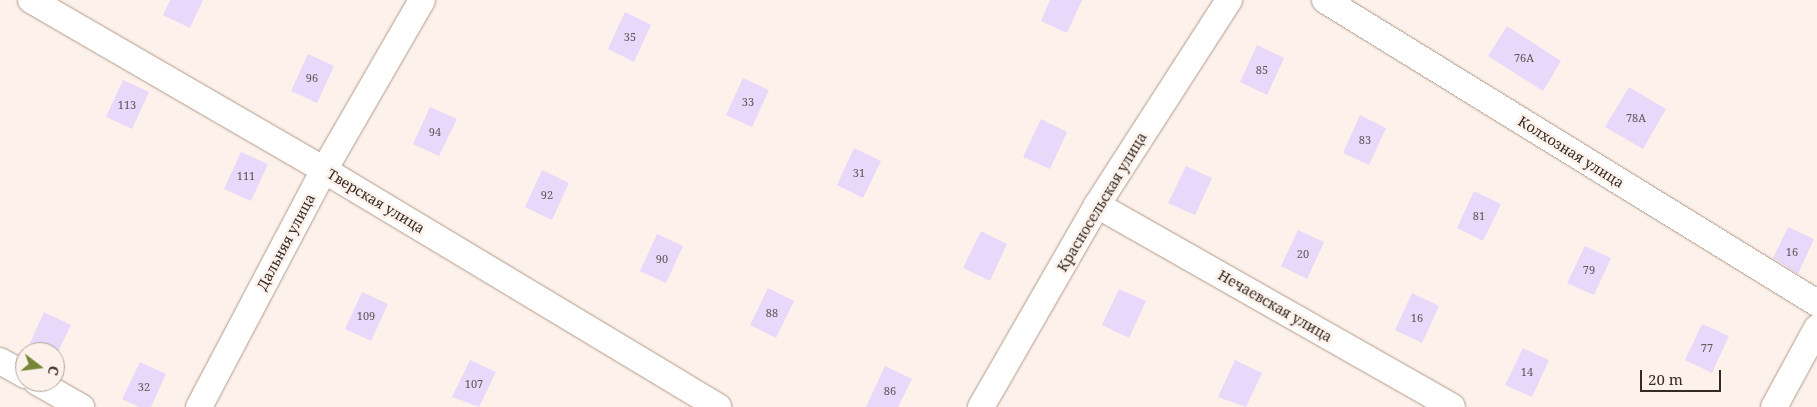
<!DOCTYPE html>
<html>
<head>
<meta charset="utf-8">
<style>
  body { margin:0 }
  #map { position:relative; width:1817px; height:407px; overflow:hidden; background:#fcf2eb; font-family:"Noto Serif",serif }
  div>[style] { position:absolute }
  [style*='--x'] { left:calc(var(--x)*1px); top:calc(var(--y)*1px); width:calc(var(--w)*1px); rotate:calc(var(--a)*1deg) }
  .building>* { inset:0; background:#e8d8f9 }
  .roads { filter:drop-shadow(0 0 1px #b1998a) drop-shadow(0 0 1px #b1998a) }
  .minor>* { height:26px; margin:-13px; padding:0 13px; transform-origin:13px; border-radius:13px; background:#fff }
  span { translate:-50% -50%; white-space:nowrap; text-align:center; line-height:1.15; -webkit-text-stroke:5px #fcf2eb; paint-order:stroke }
  .number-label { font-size:11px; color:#62565a }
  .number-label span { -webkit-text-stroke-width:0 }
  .street-label { font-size:14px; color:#352b25 }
  .north { position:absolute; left:15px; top:342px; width:50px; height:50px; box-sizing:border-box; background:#fcf2eb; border:1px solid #aca29c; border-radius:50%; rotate:105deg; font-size:14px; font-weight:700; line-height:20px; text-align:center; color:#352b25 }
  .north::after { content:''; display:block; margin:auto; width:18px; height:22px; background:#768636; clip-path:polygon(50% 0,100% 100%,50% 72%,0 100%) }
  .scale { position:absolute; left:1640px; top:370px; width:81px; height:22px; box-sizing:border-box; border:2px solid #352b25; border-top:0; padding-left:6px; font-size:15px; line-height:18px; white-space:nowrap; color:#352b25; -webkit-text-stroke:4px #fcf2eb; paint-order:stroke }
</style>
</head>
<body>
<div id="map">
  <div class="building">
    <div style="clip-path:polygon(170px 0,203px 0,190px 28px,163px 15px)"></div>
    <div style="clip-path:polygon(1050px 0,1082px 0,1067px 33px,1041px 21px)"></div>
    <div style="clip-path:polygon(625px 12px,651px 25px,634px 62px,608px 49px)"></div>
    <div style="clip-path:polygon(1507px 26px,1561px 61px,1543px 91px,1488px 56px)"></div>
    <div style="clip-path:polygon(1257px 45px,1284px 58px,1267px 95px,1240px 82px)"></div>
    <div style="clip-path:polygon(308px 54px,334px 66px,317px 103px,291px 91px)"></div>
    <div style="clip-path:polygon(743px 78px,769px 90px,752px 127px,726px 115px)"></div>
    <div style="clip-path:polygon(123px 80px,149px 92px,132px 129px,106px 117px)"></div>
    <div style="clip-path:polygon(1629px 87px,1666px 109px,1643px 149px,1605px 127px)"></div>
    <div style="clip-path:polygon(430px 107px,457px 119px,439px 156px,413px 144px)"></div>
    <div style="clip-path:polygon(1360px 115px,1386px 128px,1369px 165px,1343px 153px)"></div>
    <div style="clip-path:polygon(1041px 119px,1067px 132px,1050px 169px,1023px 157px)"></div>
    <div style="clip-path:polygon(854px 148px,881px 161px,863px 198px,837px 185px)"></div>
    <div style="clip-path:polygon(241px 152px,268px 164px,251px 201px,224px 189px)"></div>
    <div style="clip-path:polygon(1186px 166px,1212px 178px,1195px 215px,1168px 203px)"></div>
    <div style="clip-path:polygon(542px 170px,569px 183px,552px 220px,525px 207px)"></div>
    <div style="clip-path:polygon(1474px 191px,1501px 204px,1483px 241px,1457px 228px)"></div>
    <div style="clip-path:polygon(1788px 227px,1814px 239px,1798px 274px,1773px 258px)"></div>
    <div style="clip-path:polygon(1298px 230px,1324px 242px,1307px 279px,1281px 266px)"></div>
    <div style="clip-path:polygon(981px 231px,1007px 244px,990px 281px,963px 268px)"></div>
    <div style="clip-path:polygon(657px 234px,683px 246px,666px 283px,640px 271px)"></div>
    <div style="clip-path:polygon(1585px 246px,1611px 258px,1594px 295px,1567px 283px)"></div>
    <div style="clip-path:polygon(768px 288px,794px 301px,776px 338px,750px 325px)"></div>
    <div style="clip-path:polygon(1119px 289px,1146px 301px,1129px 338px,1102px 325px)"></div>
    <div style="clip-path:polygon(362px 292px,388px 304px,371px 341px,345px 329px)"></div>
    <div style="clip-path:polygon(1412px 293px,1439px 306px,1422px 343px,1395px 330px)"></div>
    <div style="clip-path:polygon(44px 312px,71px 325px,58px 352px,26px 352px)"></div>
    <div style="clip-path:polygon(1702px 324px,1729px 336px,1712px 373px,1685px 360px)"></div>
    <div style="clip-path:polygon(1523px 348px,1549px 360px,1532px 397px,1505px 385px)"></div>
    <div style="clip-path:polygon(470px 360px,496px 372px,479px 407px,452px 397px)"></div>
    <div style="clip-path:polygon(1235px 360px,1262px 373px,1246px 407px,1218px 397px)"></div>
    <div style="clip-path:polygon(140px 362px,166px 374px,151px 407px,139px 407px,122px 399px)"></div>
    <div style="clip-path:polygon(885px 366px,912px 379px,898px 407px,866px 407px)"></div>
  </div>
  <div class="roads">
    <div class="minor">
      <div style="--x:31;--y:0;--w:339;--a:30.1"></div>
      <div style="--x:324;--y:170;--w:460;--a:31"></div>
      <div style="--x:1325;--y:0;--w:578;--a:31.63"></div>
      <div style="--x:1097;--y:205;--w:408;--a:29.6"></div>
      <div style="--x:0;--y:361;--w:29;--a:29"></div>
      <div style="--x:37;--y:382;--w:51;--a:29.6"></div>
      <div style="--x:199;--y:407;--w:268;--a:-62.2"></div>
      <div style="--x:324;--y:170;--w:196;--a:-60"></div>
      <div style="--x:981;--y:407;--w:233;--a:-60.1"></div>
      <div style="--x:1097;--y:205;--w:244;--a:-57.2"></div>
      <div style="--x:1774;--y:407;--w:90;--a:-61.4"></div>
    </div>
  </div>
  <div class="number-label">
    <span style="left:630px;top:37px">35</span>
    <span style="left:1524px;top:58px">76А</span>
    <span style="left:1262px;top:70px">85</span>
    <span style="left:312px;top:78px">96</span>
    <span style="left:748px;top:102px">33</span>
    <span style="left:127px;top:105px">113</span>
    <span style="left:1636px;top:118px">78А</span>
    <span style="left:435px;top:132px">94</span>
    <span style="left:1365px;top:140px">83</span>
    <span style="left:859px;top:173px">31</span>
    <span style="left:246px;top:176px">111</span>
    <span style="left:547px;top:195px">92</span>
    <span style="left:1479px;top:216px">81</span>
    <span style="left:1792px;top:252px">16</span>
    <span style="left:1303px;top:254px">20</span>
    <span style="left:662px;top:259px">90</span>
    <span style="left:1589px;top:270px">79</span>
    <span style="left:772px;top:313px">88</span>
    <span style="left:366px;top:316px">109</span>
    <span style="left:1417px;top:318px">16</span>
    <span style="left:1707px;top:348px">77</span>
    <span style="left:1527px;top:372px">14</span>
    <span style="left:474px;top:384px">107</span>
    <span style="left:144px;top:387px">32</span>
    <span style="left:890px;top:391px">86</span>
  </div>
  <div class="street-label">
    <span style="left:1571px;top:152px;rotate:32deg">Колхозная улица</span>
    <span style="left:376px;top:201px;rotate:31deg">Тверская улица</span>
    <span style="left:1102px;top:202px;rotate:-59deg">Красносельская улица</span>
    <span style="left:286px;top:242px;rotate:-62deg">Дальняя улица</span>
    <span style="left:1275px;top:306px;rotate:30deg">Нечаевская улица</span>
  </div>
  <div class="north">С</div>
  <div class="scale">20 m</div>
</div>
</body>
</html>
